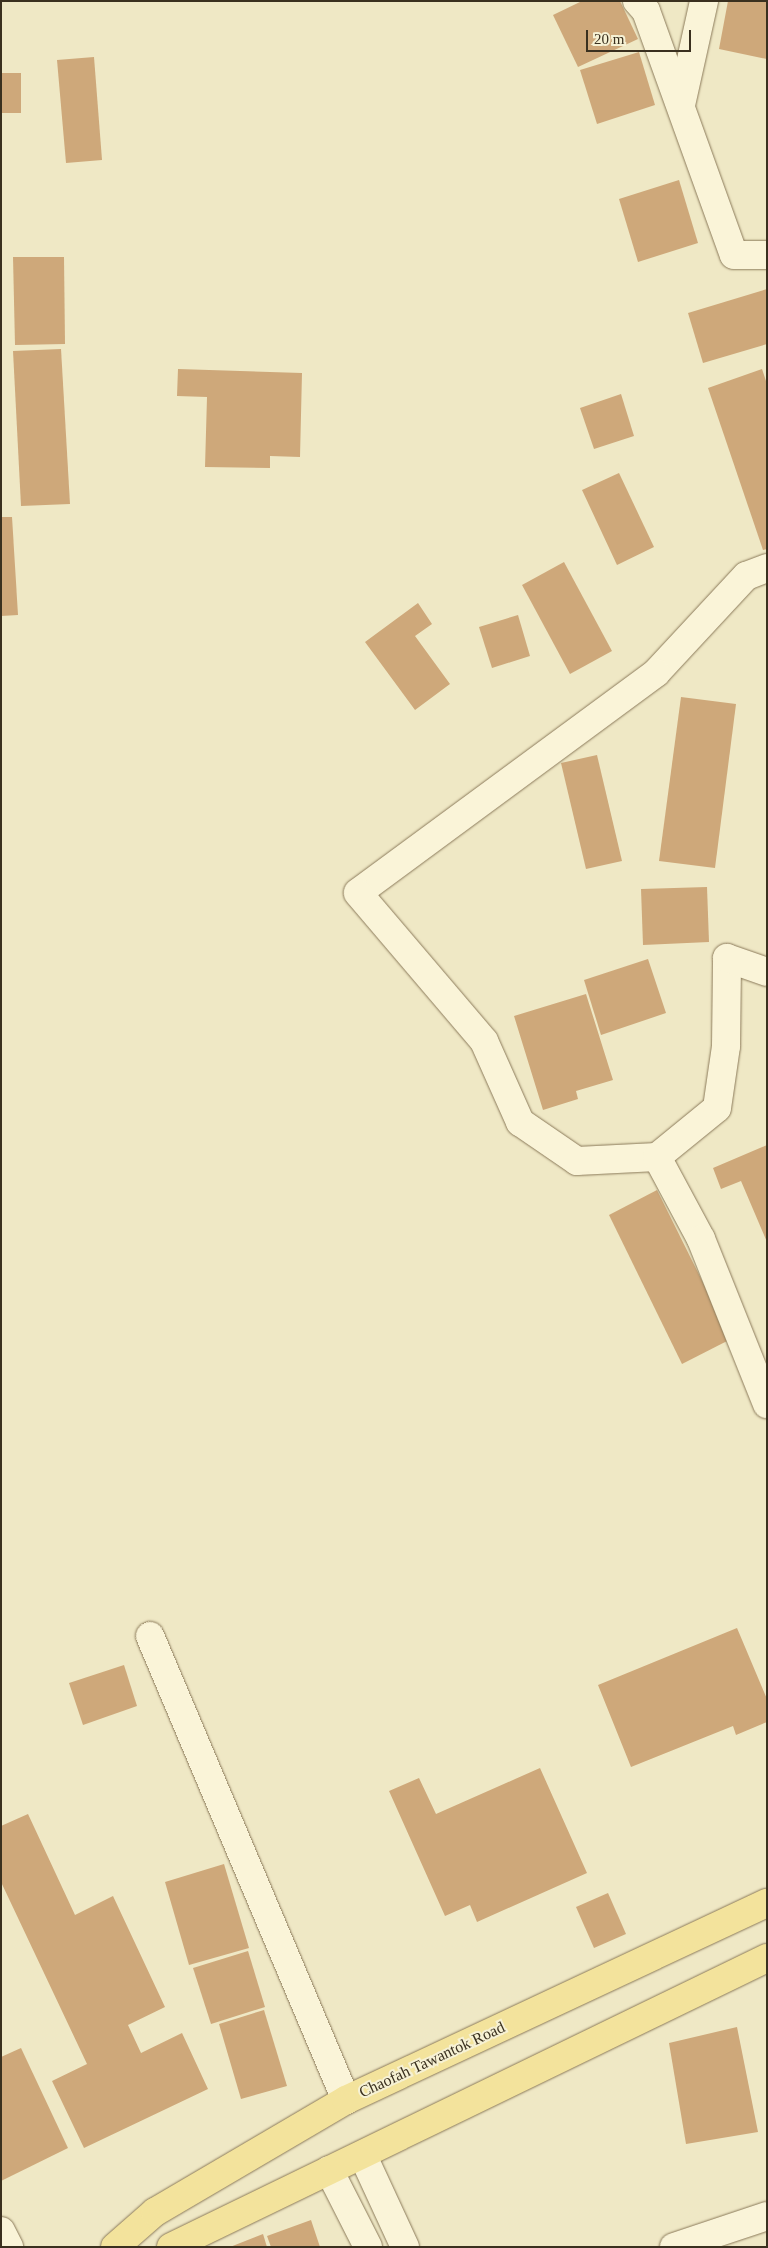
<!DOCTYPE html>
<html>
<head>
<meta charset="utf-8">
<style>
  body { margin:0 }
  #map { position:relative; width:768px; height:2248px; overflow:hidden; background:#efe8c5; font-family:"Times New Roman",serif }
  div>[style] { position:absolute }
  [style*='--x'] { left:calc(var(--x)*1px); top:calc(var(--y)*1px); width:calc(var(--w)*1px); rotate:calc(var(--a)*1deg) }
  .building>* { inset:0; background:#cea87a }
  .roads { filter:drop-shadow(0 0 1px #8b7a5a) drop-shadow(0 0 1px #8b7a5a) }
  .minor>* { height:28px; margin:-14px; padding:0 14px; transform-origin:14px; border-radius:14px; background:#faf4d8 }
  .major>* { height:28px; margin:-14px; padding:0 14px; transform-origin:14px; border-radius:14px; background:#f3e39c }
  span { translate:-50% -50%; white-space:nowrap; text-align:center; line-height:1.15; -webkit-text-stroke:4px #f6f1d4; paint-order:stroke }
  .street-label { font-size:16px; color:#3a301f }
  .frame { position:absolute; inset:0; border:2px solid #3a301f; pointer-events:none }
  .scale { position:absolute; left:586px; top:30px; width:105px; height:22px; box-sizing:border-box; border:2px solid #3a301f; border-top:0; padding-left:6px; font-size:15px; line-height:18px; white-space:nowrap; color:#3a301f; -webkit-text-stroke:4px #f6f1d4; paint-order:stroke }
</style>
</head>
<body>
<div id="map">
  <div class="building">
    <div style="clip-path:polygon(582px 1px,620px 1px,638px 39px,578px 67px,553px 15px)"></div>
    <div style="clip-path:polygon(728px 1px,767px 1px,767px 59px,719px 49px)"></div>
    <div style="clip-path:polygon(639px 52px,655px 105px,597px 124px,580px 70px)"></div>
    <div style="clip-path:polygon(94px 57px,102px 160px,66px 163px,57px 60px)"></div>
    <div style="clip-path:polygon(1px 73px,21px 73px,21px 113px,1px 113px)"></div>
    <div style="clip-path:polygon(679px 180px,698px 243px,638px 262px,619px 199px)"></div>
    <div style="clip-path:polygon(13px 257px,64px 257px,65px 344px,15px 345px)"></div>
    <div style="clip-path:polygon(767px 289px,767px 344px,703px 363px,688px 313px)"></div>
    <div style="clip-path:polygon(61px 349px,70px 504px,21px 506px,13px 351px)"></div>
    <div style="clip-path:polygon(178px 369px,302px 373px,300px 457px,270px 456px,270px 468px,205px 467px,207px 397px,177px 396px)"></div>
    <div style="clip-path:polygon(762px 369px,767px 384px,767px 549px,763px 550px,708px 388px)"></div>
    <div style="clip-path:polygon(621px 394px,634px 436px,594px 449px,580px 408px)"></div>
    <div style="clip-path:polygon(619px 473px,654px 547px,617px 565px,582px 490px)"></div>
    <div style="clip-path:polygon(1px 517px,12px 517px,18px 615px,1px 616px)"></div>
    <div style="clip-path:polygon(564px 562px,612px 651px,570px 674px,522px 585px)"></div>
    <div style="clip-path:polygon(418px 603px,432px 624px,415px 636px,450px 684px,415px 710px,365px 642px)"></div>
    <div style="clip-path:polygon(518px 615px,530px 656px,492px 668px,479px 627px)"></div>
    <div style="clip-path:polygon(681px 697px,736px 704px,715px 868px,659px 861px)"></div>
    <div style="clip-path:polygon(597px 755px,622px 861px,586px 869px,561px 763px)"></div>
    <div style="clip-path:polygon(707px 887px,709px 942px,643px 945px,641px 889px)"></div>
    <div style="clip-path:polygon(648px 959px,666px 1013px,601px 1035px,584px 980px)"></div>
    <div style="clip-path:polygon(586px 994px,613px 1080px,576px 1091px,578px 1099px,543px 1110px,514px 1016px)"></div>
    <div style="clip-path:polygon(767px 1145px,767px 1242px,741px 1181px,721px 1189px,713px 1168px)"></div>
    <div style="clip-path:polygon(657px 1190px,731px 1339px,682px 1364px,609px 1215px)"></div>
    <div style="clip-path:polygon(737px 1628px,767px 1699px,767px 1722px,736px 1735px,733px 1726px,631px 1767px,598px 1685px)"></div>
    <div style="clip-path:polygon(124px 1665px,137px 1706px,83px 1725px,69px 1683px)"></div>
    <div style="clip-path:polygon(540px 1768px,587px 1873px,477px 1922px,470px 1905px,445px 1916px,389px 1791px,419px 1778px,436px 1814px)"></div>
    <div style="clip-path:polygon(28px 1814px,75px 1915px,113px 1896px,165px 2007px,128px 2025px,141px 2053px,182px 2033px,208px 2089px,84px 2148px,52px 2081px,87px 2064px,1px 1882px,1px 1826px)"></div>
    <div style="clip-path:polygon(224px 1864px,249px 1948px,189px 1965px,165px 1882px)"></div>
    <div style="clip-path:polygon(608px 1893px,626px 1934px,594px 1948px,576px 1907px)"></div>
    <div style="clip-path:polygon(248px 1951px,265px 2007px,211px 2024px,193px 1968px)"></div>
    <div style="clip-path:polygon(264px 2010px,287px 2086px,241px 2099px,219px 2024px)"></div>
    <div style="clip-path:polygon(737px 2027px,758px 2132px,686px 2144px,669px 2043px)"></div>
    <div style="clip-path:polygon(21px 2048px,68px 2148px,1px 2181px,1px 2057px)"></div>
    <div style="clip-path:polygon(311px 2220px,320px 2247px,271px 2247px,267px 2236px)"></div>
    <div style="clip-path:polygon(263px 2234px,267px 2247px,230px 2247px)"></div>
  </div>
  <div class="roads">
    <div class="minor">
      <div style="--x:637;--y:1;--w:13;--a:48"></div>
      <div style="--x:646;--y:11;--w:259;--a:70.2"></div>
      <div style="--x:734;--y:255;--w:33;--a:0"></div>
      <div style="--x:681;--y:105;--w:107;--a:-77.5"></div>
      <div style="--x:767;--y:568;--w:22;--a:159"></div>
      <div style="--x:746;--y:576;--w:132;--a:132.9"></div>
      <div style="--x:656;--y:673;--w:370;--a:143.6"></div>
      <div style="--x:358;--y:893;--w:194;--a:49.6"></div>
      <div style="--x:484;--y:1041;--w:89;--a:66"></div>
      <div style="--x:520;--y:1122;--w:69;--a:34.4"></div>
      <div style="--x:577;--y:1161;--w:80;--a:-2.9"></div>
      <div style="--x:657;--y:1157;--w:93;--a:61.8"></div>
      <div style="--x:701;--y:1239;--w:178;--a:68.2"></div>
      <div style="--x:657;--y:1157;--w:77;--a:-39.2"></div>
      <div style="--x:717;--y:1108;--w:63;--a:-81.7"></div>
      <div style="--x:726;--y:1046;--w:88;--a:-89.3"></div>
      <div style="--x:727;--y:958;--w:42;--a:19.3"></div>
      <div style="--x:150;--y:1636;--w:504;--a:67.1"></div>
      <div style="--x:363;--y:2156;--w:100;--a:65.2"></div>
      <div style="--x:329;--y:2170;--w:86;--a:63.1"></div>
      <div style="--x:1;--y:2231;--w:18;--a:63"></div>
      <div style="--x:674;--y:2247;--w:98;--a:-18.4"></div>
    </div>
    <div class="major">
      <div style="--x:115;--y:2247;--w:53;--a:-41.2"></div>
      <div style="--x:155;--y:2212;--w:221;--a:-30.4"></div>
      <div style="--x:346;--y:2100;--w:465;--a:-25.1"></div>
      <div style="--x:171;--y:2247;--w:662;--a:-25.87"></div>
    </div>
  </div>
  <div class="street-label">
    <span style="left:432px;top:2060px;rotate:-25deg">Chaofah Tawantok Road</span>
  </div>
  <div class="frame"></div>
  <div class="scale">20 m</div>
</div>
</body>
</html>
